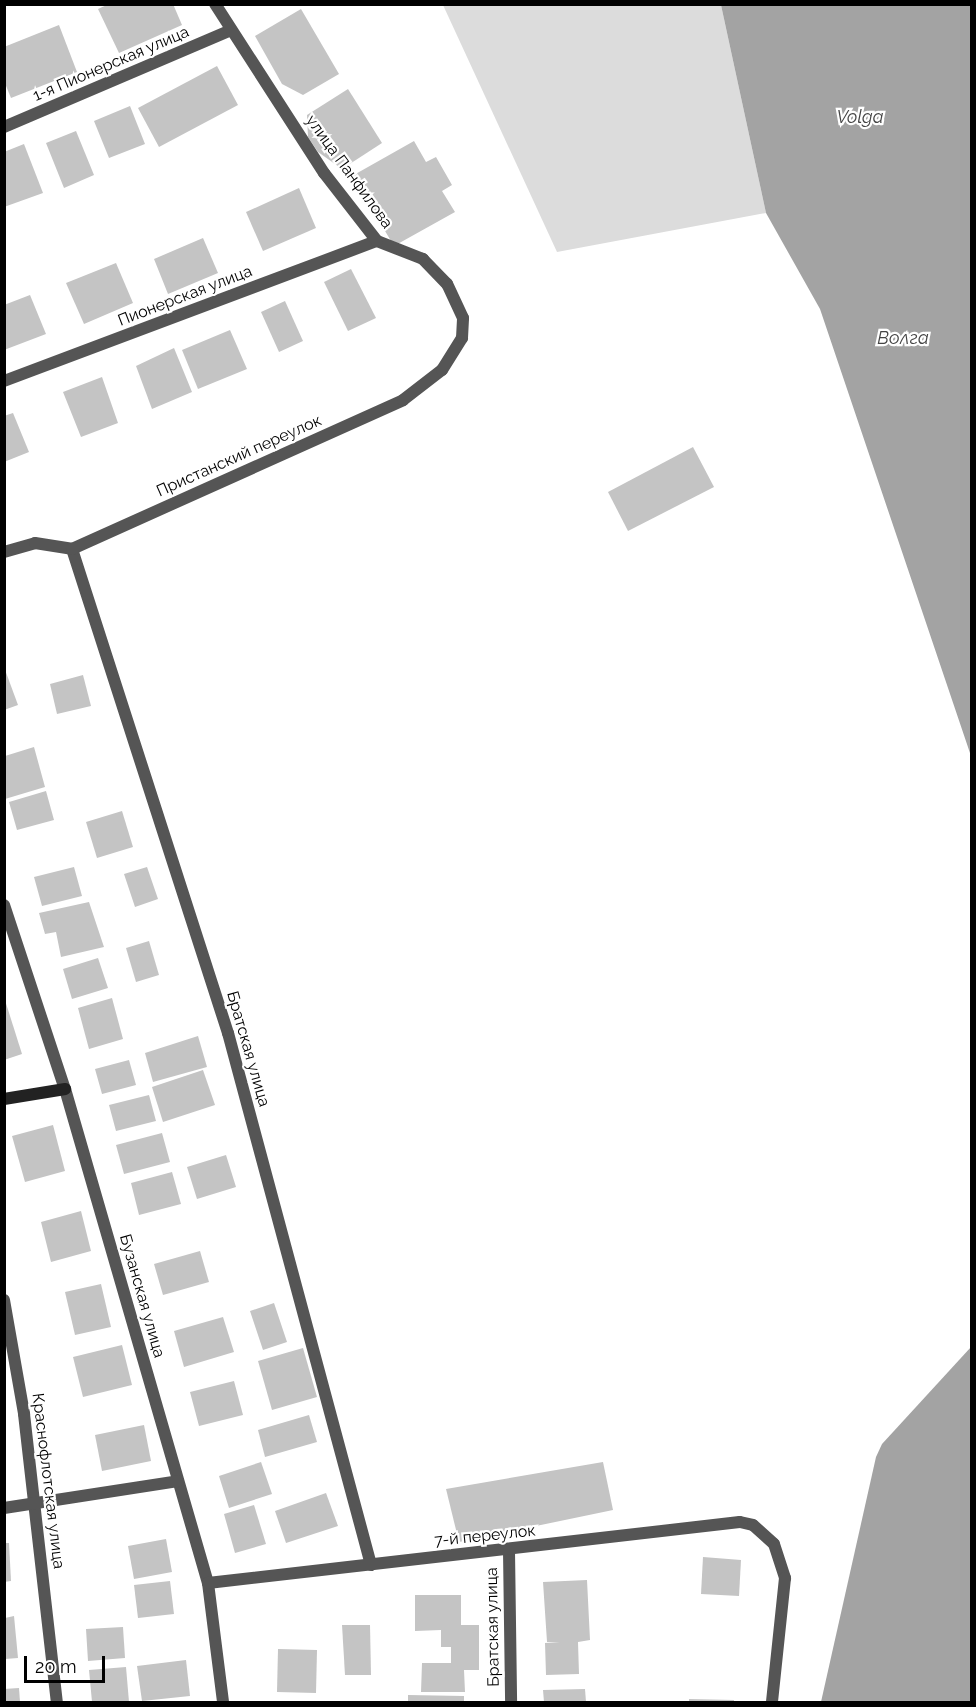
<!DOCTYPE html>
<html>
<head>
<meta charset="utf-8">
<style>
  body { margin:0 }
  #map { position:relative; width:976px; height:1707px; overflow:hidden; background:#fff; font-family:Raleway,sans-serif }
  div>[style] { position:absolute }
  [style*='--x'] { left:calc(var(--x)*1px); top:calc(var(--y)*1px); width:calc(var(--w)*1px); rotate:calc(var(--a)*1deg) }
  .green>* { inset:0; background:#dcdcdc }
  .water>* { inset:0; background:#a3a3a3 }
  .building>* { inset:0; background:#c4c4c4 }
  .street>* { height:12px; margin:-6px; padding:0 6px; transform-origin:6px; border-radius:6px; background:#555 }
  .secondary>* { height:12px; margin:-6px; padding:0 6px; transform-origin:6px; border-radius:6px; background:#222 }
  span { translate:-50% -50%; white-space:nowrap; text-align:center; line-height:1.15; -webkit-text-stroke:4.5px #fff; paint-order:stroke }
  .street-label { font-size:16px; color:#000 }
  .water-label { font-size:18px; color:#444; font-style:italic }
  .frame { position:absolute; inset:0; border:6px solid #000; pointer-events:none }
  .scale { position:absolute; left:24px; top:1656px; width:81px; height:27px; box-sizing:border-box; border:3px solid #000; border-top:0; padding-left:8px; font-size:18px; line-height:21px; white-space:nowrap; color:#000; -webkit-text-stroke:4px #fff; paint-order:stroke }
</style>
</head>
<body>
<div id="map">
  <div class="green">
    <div style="clip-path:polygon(443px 5px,721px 5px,766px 213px,557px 252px)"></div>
  </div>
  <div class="water">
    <div style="clip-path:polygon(721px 5px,971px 5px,971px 756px,820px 309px,766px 213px)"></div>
    <div style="clip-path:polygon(971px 1347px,971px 1702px,821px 1702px,876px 1457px,882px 1444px)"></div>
  </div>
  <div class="building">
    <div style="clip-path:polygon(109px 4px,173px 4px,182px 25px,119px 53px,98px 9px)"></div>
    <div style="clip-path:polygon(301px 9px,339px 74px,303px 95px,282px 84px,255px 36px)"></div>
    <div style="clip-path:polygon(59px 25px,77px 72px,11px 98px,4px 81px,4px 47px)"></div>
    <div style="clip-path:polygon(217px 66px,238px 105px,159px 147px,138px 108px)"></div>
    <div style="clip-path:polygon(348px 89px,382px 143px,342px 169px,318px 152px,308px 137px,307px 115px)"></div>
    <div style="clip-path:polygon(130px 106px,145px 144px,109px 158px,94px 121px)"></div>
    <div style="clip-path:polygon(76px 131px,94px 175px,64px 188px,46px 143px)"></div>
    <div style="clip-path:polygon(414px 141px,426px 162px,436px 157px,452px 185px,442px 191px,455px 212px,394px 246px,352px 176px)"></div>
    <div style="clip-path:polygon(24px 144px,43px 193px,4px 207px,4px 152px)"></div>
    <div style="clip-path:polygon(299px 188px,316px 228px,263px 251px,246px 212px)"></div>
    <div style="clip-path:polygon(203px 238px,218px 273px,168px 294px,154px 259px)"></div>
    <div style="clip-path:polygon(116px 263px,133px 303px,84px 324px,66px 283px)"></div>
    <div style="clip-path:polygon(351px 269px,376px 318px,348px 331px,324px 282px)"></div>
    <div style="clip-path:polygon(30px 295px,46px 334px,4px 350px,4px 305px)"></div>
    <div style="clip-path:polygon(285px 301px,303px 341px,279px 352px,261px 312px)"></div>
    <div style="clip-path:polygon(230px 330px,247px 369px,198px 389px,182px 350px)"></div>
    <div style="clip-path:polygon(174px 348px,192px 392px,152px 409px,136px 366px)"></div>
    <div style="clip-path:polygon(102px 377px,118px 423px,81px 437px,63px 392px)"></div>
    <div style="clip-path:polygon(13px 413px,29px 452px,4px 462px,4px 416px)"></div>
    <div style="clip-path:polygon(693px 447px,714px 487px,628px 531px,608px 492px)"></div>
    <div style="clip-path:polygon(4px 667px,18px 705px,4px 710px)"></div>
    <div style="clip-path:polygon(83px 675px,91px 706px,57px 714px,50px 684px)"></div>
    <div style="clip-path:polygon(34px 747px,45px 787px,5px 799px,5px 756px)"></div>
    <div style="clip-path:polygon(46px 791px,54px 820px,17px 830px,9px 802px)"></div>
    <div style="clip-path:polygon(122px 811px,133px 847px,97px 858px,86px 822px)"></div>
    <div style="clip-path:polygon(74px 867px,82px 896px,42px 906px,34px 877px)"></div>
    <div style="clip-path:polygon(147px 867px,158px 899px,135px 907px,124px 874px)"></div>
    <div style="clip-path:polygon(89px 902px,104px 947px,61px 957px,56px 932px,45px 934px,39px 913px)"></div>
    <div style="clip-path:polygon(149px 941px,159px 975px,136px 982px,126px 948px)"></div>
    <div style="clip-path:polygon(98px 958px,108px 988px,72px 999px,63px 969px)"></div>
    <div style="clip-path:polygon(4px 997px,22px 1054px,4px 1060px)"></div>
    <div style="clip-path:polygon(112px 998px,123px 1039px,89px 1049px,78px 1008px)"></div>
    <div style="clip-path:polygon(198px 1036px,207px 1067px,153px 1082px,145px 1053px)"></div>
    <div style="clip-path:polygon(129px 1060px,136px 1085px,102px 1094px,95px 1069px)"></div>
    <div style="clip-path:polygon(203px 1070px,215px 1105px,163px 1122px,152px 1087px)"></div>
    <div style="clip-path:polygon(149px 1095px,156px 1121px,116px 1131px,109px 1105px)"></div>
    <div style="clip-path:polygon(53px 1125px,65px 1171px,25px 1182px,12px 1136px)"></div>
    <div style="clip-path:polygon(162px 1133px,170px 1162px,124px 1174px,116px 1145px)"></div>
    <div style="clip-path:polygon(226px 1155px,236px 1187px,197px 1199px,187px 1167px)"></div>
    <div style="clip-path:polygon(172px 1172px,181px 1204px,139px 1215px,131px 1183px)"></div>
    <div style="clip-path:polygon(81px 1211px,91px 1251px,51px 1262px,41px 1222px)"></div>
    <div style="clip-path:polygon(200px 1251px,209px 1282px,163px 1295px,154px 1264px)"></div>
    <div style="clip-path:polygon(101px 1284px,111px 1327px,75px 1335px,65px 1292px)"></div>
    <div style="clip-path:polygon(274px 1303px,287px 1342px,263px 1350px,250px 1311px)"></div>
    <div style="clip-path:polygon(223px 1317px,234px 1352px,184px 1367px,174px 1331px)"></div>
    <div style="clip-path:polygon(122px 1345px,132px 1385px,83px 1397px,73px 1357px)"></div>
    <div style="clip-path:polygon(303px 1348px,317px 1397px,272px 1410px,258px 1361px)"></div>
    <div style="clip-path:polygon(234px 1381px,243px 1415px,199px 1426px,190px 1392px)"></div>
    <div style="clip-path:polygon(309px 1415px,317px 1442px,265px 1457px,258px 1430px)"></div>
    <div style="clip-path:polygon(144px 1425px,151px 1461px,102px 1471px,95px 1435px)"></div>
    <div style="clip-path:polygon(261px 1462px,272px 1494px,229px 1508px,219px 1476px)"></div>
    <div style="clip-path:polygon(603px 1462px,613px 1510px,459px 1542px,446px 1489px)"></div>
    <div style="clip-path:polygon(326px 1493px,338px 1526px,286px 1543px,275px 1511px)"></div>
    <div style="clip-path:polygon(254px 1505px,266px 1544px,235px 1553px,224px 1514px)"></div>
    <div style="clip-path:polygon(166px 1539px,172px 1572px,134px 1579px,128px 1546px)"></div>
    <div style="clip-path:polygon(4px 1543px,9px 1543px,11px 1581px,4px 1582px)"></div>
    <div style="clip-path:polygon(703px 1557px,741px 1560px,739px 1596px,701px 1594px)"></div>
    <div style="clip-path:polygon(587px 1580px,590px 1640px,578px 1642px,579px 1674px,546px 1675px,545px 1643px,560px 1642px,547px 1642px,543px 1582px)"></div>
    <div style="clip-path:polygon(170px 1581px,174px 1614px,138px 1618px,134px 1585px)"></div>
    <div style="clip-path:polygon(415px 1595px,461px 1595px,461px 1625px,479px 1625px,479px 1670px,464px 1670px,465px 1692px,421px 1692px,422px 1663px,451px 1663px,451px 1647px,441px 1647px,441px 1630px,415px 1631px)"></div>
    <div style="clip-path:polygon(14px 1616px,18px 1658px,5px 1659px,5px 1618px)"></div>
    <div style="clip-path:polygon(342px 1625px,370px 1625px,371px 1675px,345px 1675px)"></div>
    <div style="clip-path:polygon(123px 1627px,125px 1658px,88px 1661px,86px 1629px)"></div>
    <div style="clip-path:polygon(278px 1649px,317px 1650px,316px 1693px,277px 1692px)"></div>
    <div style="clip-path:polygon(186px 1660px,190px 1696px,142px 1701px,137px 1666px)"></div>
    <div style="clip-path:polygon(126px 1667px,129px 1702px,92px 1702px,89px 1670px)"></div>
    <div style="clip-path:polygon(19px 1688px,20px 1702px,4px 1702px,4px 1689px)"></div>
    <div style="clip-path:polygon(585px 1689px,586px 1702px,544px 1702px,543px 1690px)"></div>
    <div style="clip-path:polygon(408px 1695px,464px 1696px,464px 1702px,408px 1702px)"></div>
    <div style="clip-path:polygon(689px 1699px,734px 1700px,734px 1702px,689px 1702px)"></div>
  </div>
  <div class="street">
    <div style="--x:4;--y:127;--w:247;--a:-23.1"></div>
    <div style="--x:4;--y:381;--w:398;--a:-20.6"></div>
    <div style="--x:72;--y:549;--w:509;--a:72.14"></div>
    <div style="--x:228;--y:1033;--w:551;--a:74.95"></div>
    <div style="--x:4;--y:552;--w:32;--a:-16"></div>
    <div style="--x:35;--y:543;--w:37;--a:9"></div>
    <div style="--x:72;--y:549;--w:363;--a:-24.2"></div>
    <div style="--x:403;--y:400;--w:49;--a:-37.6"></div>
    <div style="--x:442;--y:370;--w:38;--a:-58"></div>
    <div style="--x:462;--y:338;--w:20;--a:-87"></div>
    <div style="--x:463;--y:318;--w:38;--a:-115"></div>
    <div style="--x:447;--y:284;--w:35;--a:-134"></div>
    <div style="--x:423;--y:259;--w:49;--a:-158.6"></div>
    <div style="--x:377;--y:241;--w:86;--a:-127.9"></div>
    <div style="--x:324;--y:173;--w:201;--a:-122.8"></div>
    <div style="--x:4;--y:905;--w:194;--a:71.7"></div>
    <div style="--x:65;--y:1089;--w:514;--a:73.86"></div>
    <div style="--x:208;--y:1583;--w:120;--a:82.8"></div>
    <div style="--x:4;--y:1300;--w:116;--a:80"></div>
    <div style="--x:24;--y:1414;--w:290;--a:83.5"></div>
    <div style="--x:4;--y:1508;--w:176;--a:-8.8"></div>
    <div style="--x:509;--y:1551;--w:151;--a:89.2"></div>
    <div style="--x:208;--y:1583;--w:535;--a:-6.54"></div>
    <div style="--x:740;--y:1522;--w:13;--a:13"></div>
    <div style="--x:753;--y:1525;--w:28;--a:42"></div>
    <div style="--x:774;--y:1544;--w:36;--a:72"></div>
    <div style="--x:785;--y:1578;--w:125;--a:96"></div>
  </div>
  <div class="secondary">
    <div style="--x:4;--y:1099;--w:62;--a:-9.3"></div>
  </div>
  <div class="street-label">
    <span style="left:111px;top:64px;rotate:-23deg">1-я Пионерская улица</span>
    <span style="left:349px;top:172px;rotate:54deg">улица Панфилова</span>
    <span style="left:185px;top:296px;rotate:-21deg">Пионерская улица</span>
    <span style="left:239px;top:456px;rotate:-24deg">Пристанский переулок</span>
    <span style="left:248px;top:1049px;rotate:74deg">Братская улица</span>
    <span style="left:142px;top:1296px;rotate:74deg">Бузанская улица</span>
    <span style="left:48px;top:1481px;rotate:83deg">Краснофлотская улица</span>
    <span style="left:485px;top:1536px;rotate:-6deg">7-й переулок</span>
    <span style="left:493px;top:1627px;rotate:-91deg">Братская улица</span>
  </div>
  <div class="water-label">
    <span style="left:860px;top:117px">Volga</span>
    <span style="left:903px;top:338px">Волга</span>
  </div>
  <div class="frame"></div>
  <div class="scale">20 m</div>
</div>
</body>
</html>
